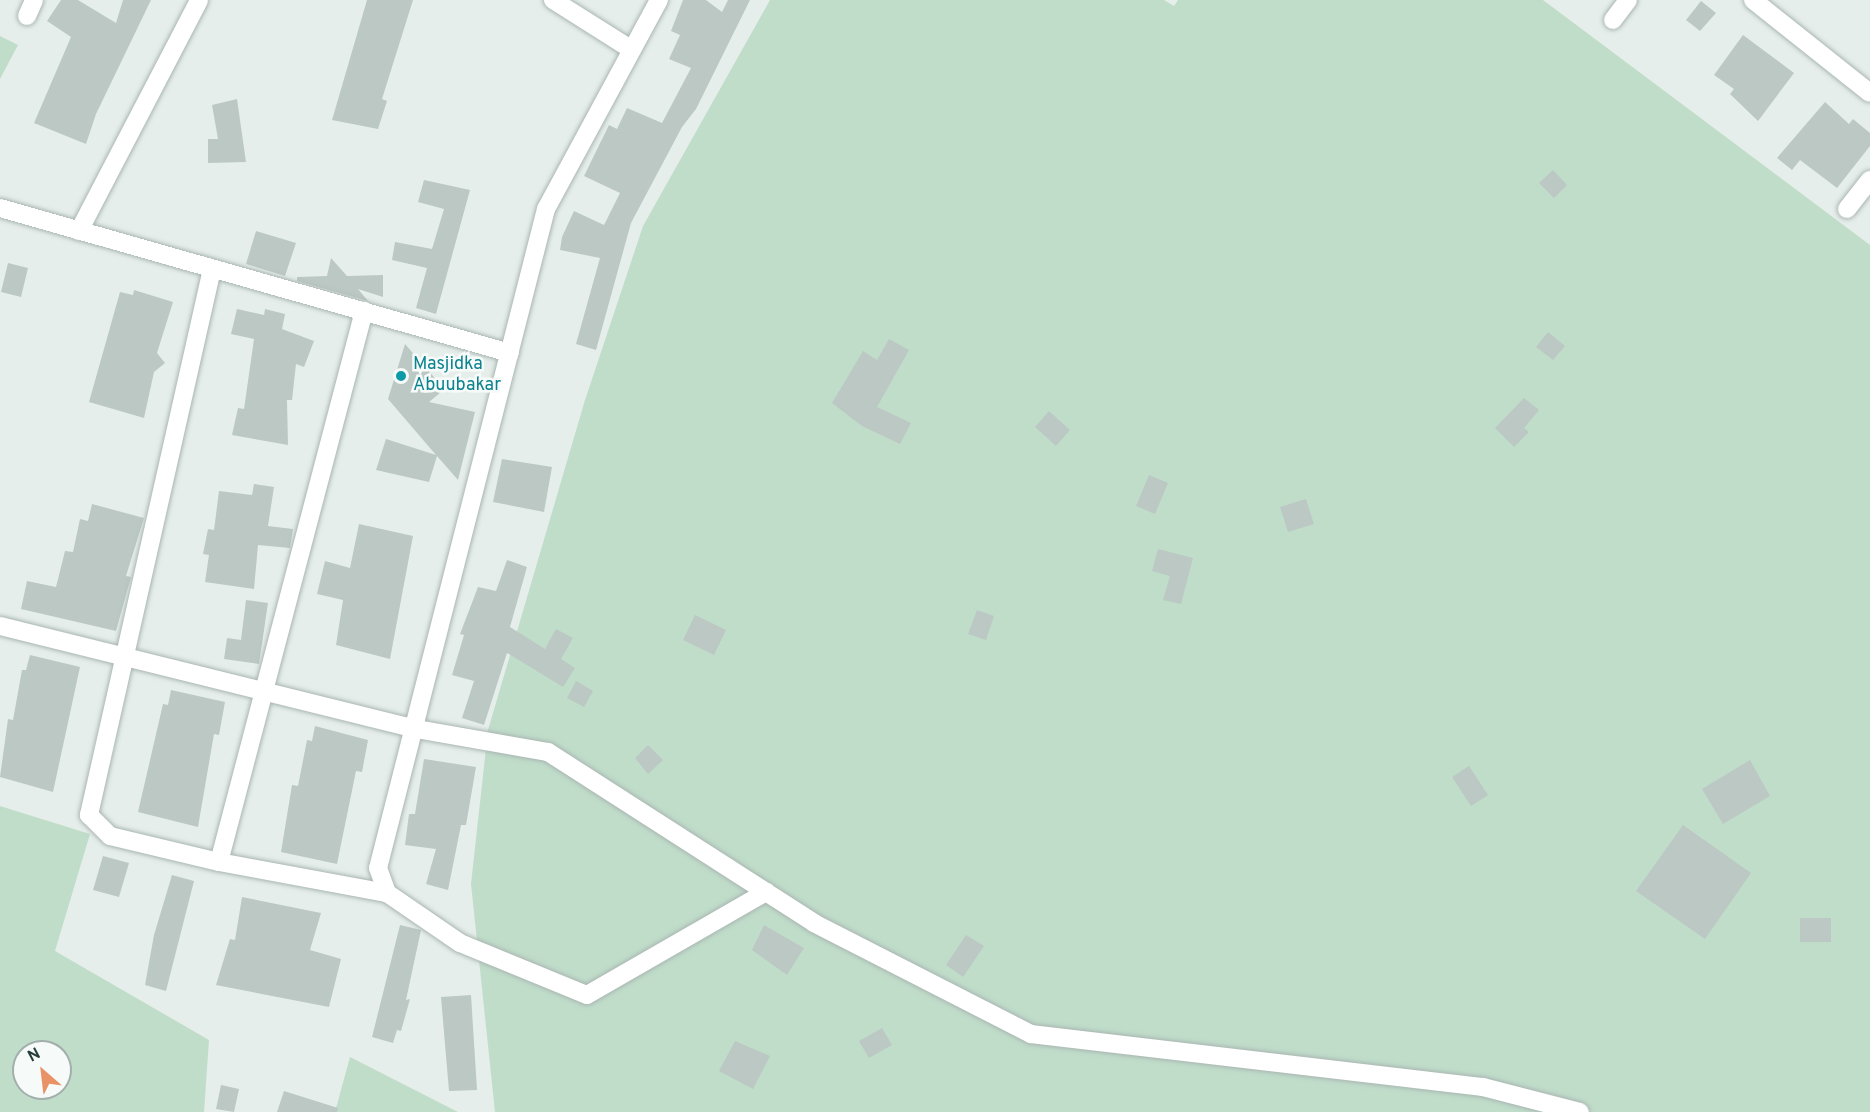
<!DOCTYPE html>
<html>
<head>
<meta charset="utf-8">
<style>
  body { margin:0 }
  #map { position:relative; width:1870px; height:1112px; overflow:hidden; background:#e6eeeb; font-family:Overpass,sans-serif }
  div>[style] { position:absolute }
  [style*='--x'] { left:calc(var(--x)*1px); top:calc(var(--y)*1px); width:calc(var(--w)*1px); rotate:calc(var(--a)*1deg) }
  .green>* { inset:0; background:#c0ddca }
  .building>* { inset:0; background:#bbc8c4 }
  .roads { filter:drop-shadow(0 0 2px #a9b6b2) drop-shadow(0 0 2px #a9b6b2) }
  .street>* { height:18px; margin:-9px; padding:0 9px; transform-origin:9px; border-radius:9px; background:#fff }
  .secondary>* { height:18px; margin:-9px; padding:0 9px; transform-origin:9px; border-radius:9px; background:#fff }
  .dots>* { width:16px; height:16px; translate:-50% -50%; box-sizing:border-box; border:3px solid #f6faf8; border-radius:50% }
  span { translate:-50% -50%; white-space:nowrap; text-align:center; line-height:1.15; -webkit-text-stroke:5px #f6faf8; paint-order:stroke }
  .culture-label { font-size:18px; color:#0d838f }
  .left { translate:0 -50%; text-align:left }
  .north { position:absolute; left:12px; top:1040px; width:60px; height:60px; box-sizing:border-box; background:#f6faf8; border:2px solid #a3afac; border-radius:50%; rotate:332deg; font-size:16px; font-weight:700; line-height:24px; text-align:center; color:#263f3a }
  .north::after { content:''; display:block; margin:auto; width:21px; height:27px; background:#e99268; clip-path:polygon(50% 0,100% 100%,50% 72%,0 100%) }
</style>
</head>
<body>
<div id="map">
  <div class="green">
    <div style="clip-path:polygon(770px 0,1164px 0,1174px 6px,1178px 0,1543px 0,1870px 245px,1870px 1112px,495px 1112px,471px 884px,488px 730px,585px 400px,643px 226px)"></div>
    <div style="clip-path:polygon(0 36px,18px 45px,0 79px)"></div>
    <div style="clip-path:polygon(evenodd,0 806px,90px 834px,55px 951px,209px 1040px,204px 1112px,0 1112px,0 806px,24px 1052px,60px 1052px,60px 1088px,24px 1088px,24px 1052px)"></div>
    <div style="clip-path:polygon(350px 1057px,458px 1112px,335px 1112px)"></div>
  </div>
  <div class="building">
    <div style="clip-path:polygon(61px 0,78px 0,116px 23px,123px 0,151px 0,96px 114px,86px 144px,34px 123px,71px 37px,47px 21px)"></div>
    <div style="clip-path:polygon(367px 0,413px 0,382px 99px,387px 101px,378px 129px,332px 120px)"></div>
    <div style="clip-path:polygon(683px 0,706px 0,722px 12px,728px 0,750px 0,696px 109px,682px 127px,631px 223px,596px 350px,576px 344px,600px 258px,560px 250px,562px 237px,574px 211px,604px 225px,620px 193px,584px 176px,609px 125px,617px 129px,627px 108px,662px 123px,691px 68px,669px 59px,680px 35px,671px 31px)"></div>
    <div style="clip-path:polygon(1701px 1px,1716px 13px,1700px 31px,1686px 20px)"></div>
    <div style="clip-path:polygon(1743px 35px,1794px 73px,1758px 121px,1730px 94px,1734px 89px,1714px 75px)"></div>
    <div style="clip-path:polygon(237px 99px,246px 162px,208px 163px,208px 139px,218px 139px,212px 105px)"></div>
    <div style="clip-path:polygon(1825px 102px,1849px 124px,1853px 119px,1870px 133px,1870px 146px,1837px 188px,1800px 160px,1792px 170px,1777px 158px)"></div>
    <div style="clip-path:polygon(1553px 170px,1567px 185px,1554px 198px,1539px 183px)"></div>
    <div style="clip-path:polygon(424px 180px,470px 190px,436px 314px,416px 308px,427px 268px,392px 260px,395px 242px,432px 249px,444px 209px,418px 202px)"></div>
    <div style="clip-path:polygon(256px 231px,296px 243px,285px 276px,246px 264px)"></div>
    <div style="clip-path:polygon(331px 258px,347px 276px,383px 275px,383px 297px,358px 289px,368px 301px,297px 281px,297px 277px,327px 276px)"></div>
    <div style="clip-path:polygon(8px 263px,28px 268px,21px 297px,1px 292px)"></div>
    <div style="clip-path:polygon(134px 290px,173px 302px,157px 353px,165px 363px,154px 372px,144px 418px,89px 402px,120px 292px,133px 295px)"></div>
    <div style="clip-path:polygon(237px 309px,264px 315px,265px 309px,285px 314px,282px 329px,314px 341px,304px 367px,296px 364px,292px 400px,287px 400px,288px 445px,232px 435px,238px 408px,244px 409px,254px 339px,231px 334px)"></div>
    <div style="clip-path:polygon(1548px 332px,1565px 346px,1553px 360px,1536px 347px)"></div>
    <div style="clip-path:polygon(889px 339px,909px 350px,877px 407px,911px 423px,900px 444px,862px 426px,832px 403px,863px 351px,877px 360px)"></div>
    <div style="clip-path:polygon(405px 344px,440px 384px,418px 387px,440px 393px,429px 402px,475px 412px,458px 480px,437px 456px,429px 482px,376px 470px,386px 439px,436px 455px,388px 399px)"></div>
    <div style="clip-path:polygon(1524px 398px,1539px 410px,1524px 428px,1529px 432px,1514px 447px,1495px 428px)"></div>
    <div style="clip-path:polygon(1049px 411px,1070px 430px,1056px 446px,1035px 427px)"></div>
    <div style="clip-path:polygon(502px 459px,552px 467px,544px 512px,493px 502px)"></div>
    <div style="clip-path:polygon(1149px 475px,1168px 483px,1155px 514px,1136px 506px)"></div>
    <div style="clip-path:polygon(254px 484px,274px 487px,268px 526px,293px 529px,290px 548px,258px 545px,254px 589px,205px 582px,209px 555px,203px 554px,208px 529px,214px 530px,219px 491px,252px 495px)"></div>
    <div style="clip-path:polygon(1306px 499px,1314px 524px,1288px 532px,1280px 507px)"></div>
    <div style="clip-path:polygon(92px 504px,144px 518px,126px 576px,131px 577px,116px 631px,21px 609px,27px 581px,56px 587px,65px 551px,73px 552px,80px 519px,88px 521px)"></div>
    <div style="clip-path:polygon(359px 524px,413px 536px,390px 659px,336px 645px,343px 600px,317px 594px,325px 561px,350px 568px)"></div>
    <div style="clip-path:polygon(1158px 549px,1193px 558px,1181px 604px,1163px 600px,1170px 576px,1152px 571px)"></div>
    <div style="clip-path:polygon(507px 560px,527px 567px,510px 627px,545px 649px,556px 629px,573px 638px,561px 659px,575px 668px,563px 687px,507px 653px,484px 725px,462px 718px,474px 681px,452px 675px,464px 635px,460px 634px,478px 587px,496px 591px)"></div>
    <div style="clip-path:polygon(246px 600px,268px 603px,259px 664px,224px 659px,227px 638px,241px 640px)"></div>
    <div style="clip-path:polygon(977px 610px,994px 616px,986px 640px,968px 634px)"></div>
    <div style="clip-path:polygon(695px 615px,726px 630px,714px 655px,683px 640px)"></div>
    <div style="clip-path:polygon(30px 655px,80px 667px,53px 792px,0 777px,8px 719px,13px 720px,22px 670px,26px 670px)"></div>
    <div style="clip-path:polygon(576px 681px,593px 691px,584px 707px,567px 698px)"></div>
    <div style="clip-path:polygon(171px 690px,225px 702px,219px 735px,214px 734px,198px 827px,138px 812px,163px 704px,168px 705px)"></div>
    <div style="clip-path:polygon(315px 726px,368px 740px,362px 772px,356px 771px,337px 864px,281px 852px,292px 785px,298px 786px,307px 740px,312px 741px)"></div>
    <div style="clip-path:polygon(648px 745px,663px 760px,648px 774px,635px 758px)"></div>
    <div style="clip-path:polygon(424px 759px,476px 767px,466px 825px,461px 825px,448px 890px,426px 884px,436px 849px,405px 845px,409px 814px,415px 814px)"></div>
    <div style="clip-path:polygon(1750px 760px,1770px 796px,1723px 824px,1702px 789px)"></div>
    <div style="clip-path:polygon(1469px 766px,1488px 795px,1471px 806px,1452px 777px)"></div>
    <div style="clip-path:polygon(1683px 825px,1751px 873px,1705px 939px,1636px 891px)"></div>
    <div style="clip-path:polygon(103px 856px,129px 863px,119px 897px,93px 890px)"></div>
    <div style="clip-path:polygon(172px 875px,194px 881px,166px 991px,145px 985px,154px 935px)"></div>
    <div style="clip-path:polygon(242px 897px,321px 913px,310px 950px,341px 959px,329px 1007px,216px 985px,230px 939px,235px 940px)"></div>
    <div style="clip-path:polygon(1800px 918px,1831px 918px,1831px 942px,1800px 942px)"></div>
    <div style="clip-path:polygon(400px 925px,421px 930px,406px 1000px,410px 999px,401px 1031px,397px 1030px,393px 1043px,372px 1037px)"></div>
    <div style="clip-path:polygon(764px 925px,804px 948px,787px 975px,752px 950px)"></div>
    <div style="clip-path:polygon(966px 935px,984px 946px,963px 977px,946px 965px)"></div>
    <div style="clip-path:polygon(471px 995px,477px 1090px,449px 1091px,441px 997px)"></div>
    <div style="clip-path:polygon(882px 1028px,892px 1045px,869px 1058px,859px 1041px)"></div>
    <div style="clip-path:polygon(735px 1041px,770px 1056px,753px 1089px,719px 1071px)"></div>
    <div style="clip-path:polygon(221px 1085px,239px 1089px,234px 1112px,216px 1109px)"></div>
    <div style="clip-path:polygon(284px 1091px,338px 1108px,337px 1112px,277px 1112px)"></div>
  </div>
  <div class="roads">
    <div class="street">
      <div style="--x:553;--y:0;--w:93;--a:32.3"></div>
      <div style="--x:659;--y:0;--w:238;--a:118.4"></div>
      <div style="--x:546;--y:209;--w:680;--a:104.3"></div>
      <div style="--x:378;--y:868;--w:27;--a:70"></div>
      <div style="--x:387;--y:893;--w:88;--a:34.4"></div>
      <div style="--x:460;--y:943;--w:137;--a:22.3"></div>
      <div style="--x:587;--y:995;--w:207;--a:-29.9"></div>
      <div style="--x:1753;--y:0;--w:149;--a:38.5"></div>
      <div style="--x:27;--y:16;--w:17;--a:-66"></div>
      <div style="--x:1613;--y:20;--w:25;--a:-53"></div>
      <div style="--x:0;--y:208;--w:530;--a:15.87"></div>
      <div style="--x:1847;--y:209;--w:37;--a:-52"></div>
      <div style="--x:79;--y:231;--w:260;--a:-62.5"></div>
      <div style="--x:212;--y:269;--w:560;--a:102.7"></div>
      <div style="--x:89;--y:815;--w:30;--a:45"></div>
      <div style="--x:110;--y:836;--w:112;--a:13.4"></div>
      <div style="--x:219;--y:862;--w:171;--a:10.5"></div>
      <div style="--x:219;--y:862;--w:570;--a:-75.26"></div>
    </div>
    <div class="secondary">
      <div style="--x:0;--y:626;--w:429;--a:13.9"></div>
      <div style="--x:416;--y:729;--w:134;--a:9.9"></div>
      <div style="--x:548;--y:752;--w:316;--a:32.7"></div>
      <div style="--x:814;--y:923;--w:244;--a:27.1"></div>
      <div style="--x:1031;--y:1034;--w:455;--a:6.7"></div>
      <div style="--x:1483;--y:1087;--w:100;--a:14.5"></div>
    </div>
  </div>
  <div class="dots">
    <div style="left:401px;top:376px;background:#0f9aa8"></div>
  </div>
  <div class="culture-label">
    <span class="left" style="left:413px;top:376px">Masjidka<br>Abuubakar</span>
  </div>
  <div class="north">N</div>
</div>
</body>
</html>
